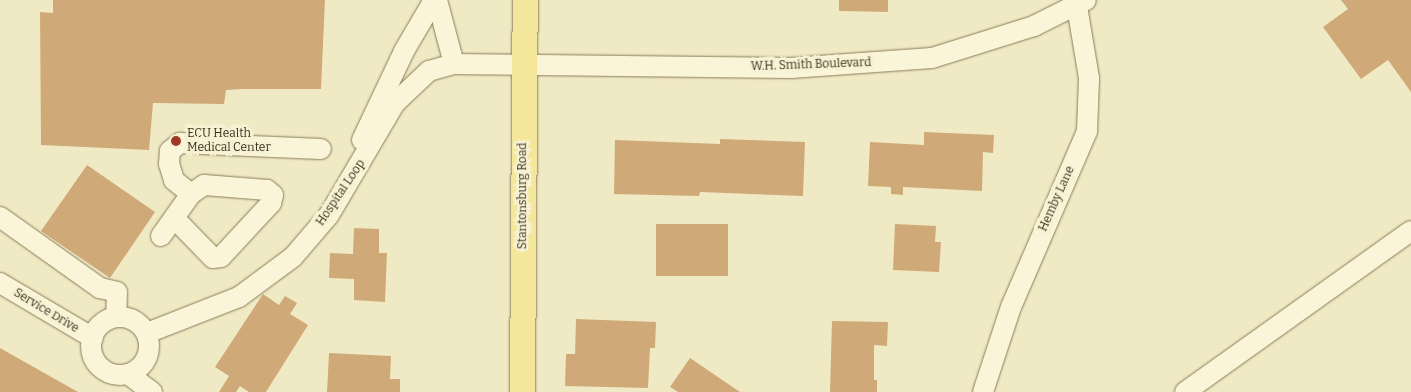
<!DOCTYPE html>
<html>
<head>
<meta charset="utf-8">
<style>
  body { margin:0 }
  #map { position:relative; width:1411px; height:392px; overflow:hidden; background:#f0eac4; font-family:Bitter,serif }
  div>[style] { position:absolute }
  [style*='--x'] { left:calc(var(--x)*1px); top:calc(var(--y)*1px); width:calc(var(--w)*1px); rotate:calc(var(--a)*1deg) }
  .building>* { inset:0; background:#cfaa78 }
  .roads { filter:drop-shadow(0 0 1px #8b7c59) drop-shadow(0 0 1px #8b7c59) }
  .minor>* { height:20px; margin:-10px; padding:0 10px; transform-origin:10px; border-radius:10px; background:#faf5d8 }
  .minor>.ring { margin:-10px; padding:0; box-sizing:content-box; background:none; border:20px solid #faf5d8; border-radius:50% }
  .major>* { height:25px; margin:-12.5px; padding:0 12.5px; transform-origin:12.5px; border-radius:12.5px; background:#f4e69b }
  .dots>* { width:14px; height:14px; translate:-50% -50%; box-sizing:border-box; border:2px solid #f7f2d4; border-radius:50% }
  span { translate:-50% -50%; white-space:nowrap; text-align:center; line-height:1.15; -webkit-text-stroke:5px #f7f2d4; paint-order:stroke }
  .street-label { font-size:12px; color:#3a301e }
  .poi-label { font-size:12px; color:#3a301e }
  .left { translate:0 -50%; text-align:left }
</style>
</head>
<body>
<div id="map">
  <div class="building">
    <div style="clip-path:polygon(53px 0,325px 0,321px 89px,242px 89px,226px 90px,224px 104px,153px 103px,149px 150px,41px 145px,40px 12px,53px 13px)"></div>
    <div style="clip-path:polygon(839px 0,888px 0,888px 12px,839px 11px)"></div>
    <div style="clip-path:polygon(1341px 0,1411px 0,1411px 92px,1388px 60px,1361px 79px,1323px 27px,1348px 9px)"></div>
    <div style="clip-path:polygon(924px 132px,994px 135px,993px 153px,983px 152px,982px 191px,903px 187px,903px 195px,891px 194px,891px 187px,868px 186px,870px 142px,924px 145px)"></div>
    <div style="clip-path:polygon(720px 139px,805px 142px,803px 196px,700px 192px,699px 196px,614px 194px,615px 140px,720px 144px)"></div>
    <div style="clip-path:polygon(87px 165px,155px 212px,110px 278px,41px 231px)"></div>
    <div style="clip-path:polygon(656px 224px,728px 224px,728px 276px,656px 276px)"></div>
    <div style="clip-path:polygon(895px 224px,936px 226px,935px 242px,941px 242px,939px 272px,893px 270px)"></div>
    <div style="clip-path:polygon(354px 228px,379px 229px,379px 253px,387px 253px,385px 302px,354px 300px,354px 279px,329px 278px,330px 253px,353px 254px)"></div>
    <div style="clip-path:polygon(263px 294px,279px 305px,285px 296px,297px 303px,290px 314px,308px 325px,266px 392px,249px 392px,240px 386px,236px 392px,219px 392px,229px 376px,215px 367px)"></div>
    <div style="clip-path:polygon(576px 319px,656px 322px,655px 348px,650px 348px,648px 388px,565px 386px,566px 354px,575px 354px)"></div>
    <div style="clip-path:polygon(832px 321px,888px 322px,887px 346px,874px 345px,874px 380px,877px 380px,877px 392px,830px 392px)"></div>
    <div style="clip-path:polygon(0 348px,78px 392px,0 392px)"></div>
    <div style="clip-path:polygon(329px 353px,391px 356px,390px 379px,400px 379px,400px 392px,327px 392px)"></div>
    <div style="clip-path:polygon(690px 358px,740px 392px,678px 392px,670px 387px)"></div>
  </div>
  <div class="roads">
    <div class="minor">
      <div style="--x:437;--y:0;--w:66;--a:75.1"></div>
      <div style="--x:362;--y:140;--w:98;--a:-64.7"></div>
      <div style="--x:404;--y:51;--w:59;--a:-59.5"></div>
      <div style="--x:0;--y:217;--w:123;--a:35.4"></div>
      <div style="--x:100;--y:288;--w:17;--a:13"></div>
      <div style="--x:117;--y:292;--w:25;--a:92"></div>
      <div style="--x:175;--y:219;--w:54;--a:45.7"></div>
      <div style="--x:213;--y:258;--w:8;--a:-7"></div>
      <div style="--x:221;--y:257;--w:74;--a:-47.2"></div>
      <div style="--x:271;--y:203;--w:8;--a:-76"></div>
      <div style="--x:273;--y:195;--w:8;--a:-140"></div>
      <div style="--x:267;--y:190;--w:63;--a:-175.5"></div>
      <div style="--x:204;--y:185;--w:16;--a:145"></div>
      <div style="--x:161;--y:236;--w:52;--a:-54.5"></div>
      <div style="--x:191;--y:194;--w:22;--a:-141"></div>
      <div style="--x:174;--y:180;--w:17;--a:-107"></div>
      <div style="--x:169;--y:164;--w:13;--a:-86"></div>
      <div style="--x:170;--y:151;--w:13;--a:-39"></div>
      <div style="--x:180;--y:143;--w:141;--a:2.4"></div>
      <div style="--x:0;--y:283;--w:108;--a:30.6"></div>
      <div class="ring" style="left:91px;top:317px;width:38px;height:38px"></div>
      <div style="--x:147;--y:333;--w:99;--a:-21.4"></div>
      <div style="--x:239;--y:297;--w:67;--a:-36.5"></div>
      <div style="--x:293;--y:257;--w:55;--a:-49.4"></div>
      <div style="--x:329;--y:215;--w:130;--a:-59.5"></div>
      <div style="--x:395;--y:103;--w:47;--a:-43.3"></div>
      <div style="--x:429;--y:71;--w:26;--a:-16"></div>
      <div style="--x:454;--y:64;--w:337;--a:0.7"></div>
      <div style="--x:791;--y:68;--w:141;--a:-4.1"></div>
      <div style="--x:932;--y:58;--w:107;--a:-17.4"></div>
      <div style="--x:1034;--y:26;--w:58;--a:-26.6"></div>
      <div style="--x:128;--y:374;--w:30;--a:37"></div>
      <div style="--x:983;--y:392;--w:89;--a:-71.8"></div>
      <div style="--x:1011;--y:307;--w:192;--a:-66.6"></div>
      <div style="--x:1087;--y:131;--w:53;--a:-87.8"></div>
      <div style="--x:1089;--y:78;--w:79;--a:-99.5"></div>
      <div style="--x:1185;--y:392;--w:277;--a:-35.5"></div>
    </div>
    <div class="major">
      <div style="--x:522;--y:392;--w:392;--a:-89.6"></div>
    </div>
  </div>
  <div class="dots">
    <div style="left:176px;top:141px;background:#9c3927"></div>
  </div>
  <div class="street-label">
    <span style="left:811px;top:65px;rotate:-2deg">W.H. Smith Boulevard</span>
    <span style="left:341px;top:193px;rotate:-56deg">Hospital Loop</span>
    <span style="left:523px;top:196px;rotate:-90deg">Stantonsburg Road</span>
    <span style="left:1057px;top:199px;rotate:-66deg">Hemby Lane</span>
    <span style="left:46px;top:311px;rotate:31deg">Service Drive</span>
  </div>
  <div class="poi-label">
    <span class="left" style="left:187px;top:141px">ECU Health<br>Medical Center</span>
  </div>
</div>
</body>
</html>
